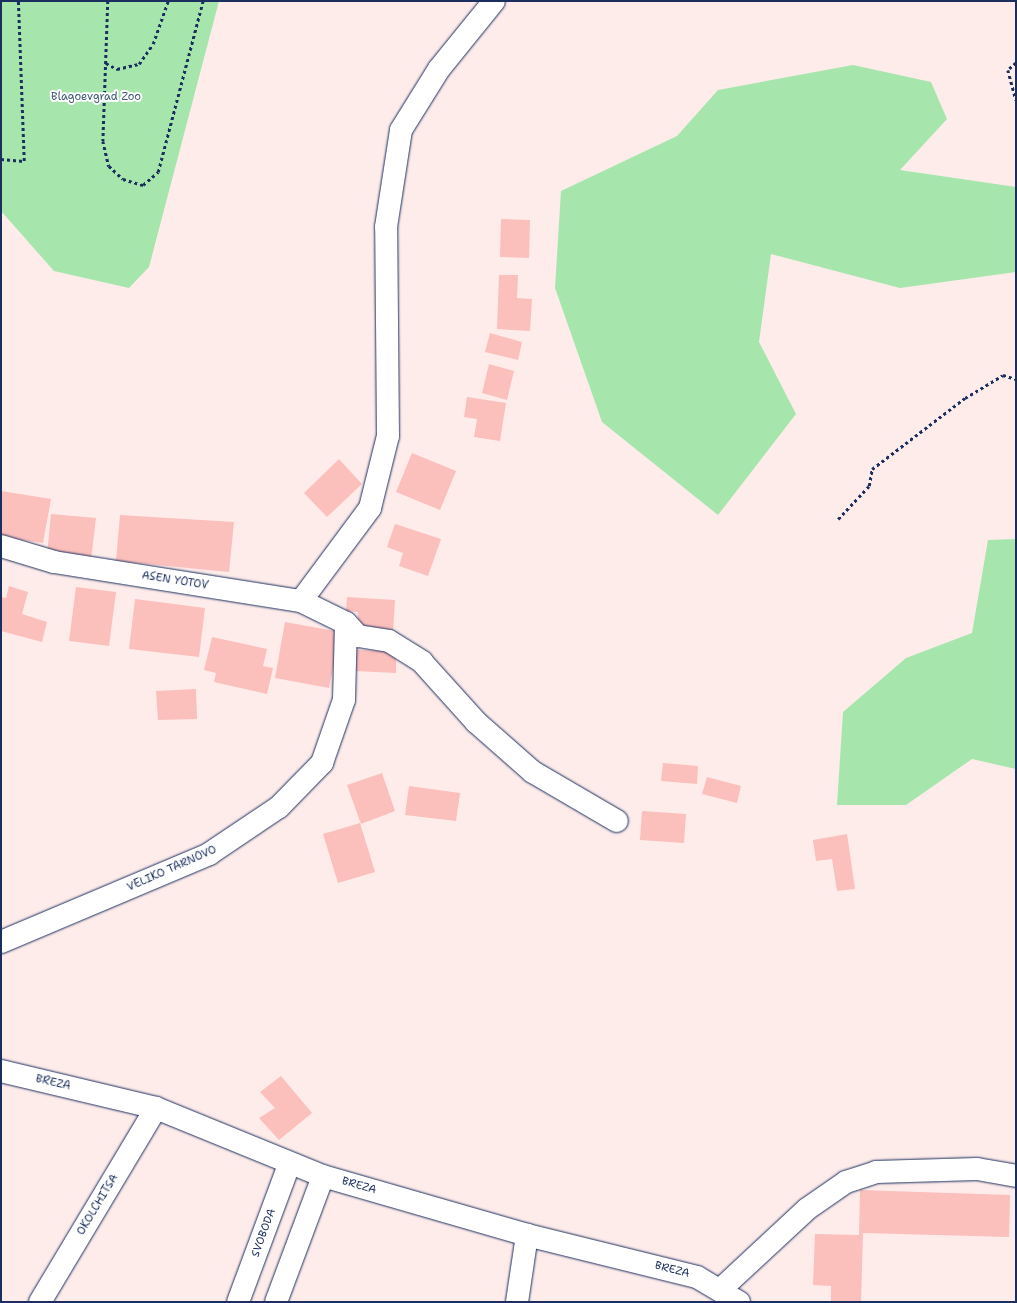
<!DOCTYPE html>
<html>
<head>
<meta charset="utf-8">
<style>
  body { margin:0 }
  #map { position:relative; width:1017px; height:1303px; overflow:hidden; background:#feeceb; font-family:"Shantell Sans",sans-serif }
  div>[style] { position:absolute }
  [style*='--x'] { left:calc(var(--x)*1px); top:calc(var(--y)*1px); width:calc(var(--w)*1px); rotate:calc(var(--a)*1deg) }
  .green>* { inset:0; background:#a6e5ac }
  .building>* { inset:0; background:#fbbfbc }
  .path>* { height:2.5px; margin-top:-1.25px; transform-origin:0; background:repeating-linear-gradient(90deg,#1b2f5e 0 3px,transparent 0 6px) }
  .roads { filter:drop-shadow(0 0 1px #1b2f5e) drop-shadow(0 0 1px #1b2f5e) }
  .minor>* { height:22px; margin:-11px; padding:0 11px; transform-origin:11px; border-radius:11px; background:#fff }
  span { translate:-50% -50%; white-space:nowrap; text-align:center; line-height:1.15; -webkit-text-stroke:4px #fff; paint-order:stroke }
  .park-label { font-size:11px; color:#3e5c72 }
  .street-label { font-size:11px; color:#1b2f5e }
  .frame { position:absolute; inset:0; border:2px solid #1b2f5e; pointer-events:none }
</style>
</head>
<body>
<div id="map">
  <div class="green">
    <div style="clip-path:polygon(1px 1px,219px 1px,149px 267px,129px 288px,54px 271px,1px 211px)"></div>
    <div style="clip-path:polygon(853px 65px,931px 82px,947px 119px,900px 170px,1016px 187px,1016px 272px,900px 288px,771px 254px,759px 342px,796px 414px,718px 515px,602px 422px,555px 288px,561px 191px,677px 136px,718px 90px)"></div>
    <div style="clip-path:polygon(1016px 539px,1016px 769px,972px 759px,906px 805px,837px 805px,843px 712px,906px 658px,972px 633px,988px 540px)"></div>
  </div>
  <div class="building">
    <div style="clip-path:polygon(501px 219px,530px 220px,529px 258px,500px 257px)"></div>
    <div style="clip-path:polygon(499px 275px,518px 275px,517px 298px,532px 299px,530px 331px,497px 329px)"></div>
    <div style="clip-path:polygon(490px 333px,522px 342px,518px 360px,485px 352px)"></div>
    <div style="clip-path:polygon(489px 364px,514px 371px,507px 400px,482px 393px)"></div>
    <div style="clip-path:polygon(467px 397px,506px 403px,500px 441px,474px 437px,477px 419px,464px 417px)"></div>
    <div style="clip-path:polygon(412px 453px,456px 471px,440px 510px,396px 492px)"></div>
    <div style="clip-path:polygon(339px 459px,362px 484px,327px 517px,304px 493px)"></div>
    <div style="clip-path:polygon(1px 491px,51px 499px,43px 543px,1px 537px)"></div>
    <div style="clip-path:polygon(51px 514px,96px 518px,91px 559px,47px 555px)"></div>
    <div style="clip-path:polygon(120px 515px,234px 522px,229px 572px,116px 561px)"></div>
    <div style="clip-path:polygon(395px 524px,441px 539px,428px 576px,399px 566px,403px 553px,387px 547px)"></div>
    <div style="clip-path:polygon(9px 586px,28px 592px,22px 614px,47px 622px,42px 642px,1px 631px,1px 597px,6px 598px)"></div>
    <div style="clip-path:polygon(76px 587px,116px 592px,109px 646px,69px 641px)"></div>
    <div style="clip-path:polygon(347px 597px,395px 600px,393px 632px,357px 630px,358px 612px,346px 611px)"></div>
    <div style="clip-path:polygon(135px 599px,205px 608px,199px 657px,129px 649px)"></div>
    <div style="clip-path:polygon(285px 622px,340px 632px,329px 688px,275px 678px)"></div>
    <div style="clip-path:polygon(212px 637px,267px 649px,263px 666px,273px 668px,267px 694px,214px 682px,216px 673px,204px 670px)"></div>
    <div style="clip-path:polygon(356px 650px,396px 651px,396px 673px,355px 671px)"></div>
    <div style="clip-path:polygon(196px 689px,197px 719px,158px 720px,156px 691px)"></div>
    <div style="clip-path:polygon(663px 763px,698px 766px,697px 784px,661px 781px)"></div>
    <div style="clip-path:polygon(382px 773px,395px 811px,361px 824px,347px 785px)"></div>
    <div style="clip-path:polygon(707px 777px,741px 786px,737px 803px,702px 794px)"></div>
    <div style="clip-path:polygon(409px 786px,460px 793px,456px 821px,405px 815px)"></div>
    <div style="clip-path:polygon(642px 811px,686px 814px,684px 843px,640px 840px)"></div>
    <div style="clip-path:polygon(360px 823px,375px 872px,338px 883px,323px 834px)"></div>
    <div style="clip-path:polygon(847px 834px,855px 889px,837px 891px,832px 859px,816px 861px,813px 840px)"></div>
    <div style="clip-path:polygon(281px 1076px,312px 1113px,279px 1140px,259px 1118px,275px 1108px,260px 1092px)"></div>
    <div style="clip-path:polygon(860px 1190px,1010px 1195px,1009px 1237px,863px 1233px,861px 1302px,831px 1302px,831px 1286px,813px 1285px,815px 1234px,859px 1235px)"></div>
  </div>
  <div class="path">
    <div style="--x:108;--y:1;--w:140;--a:92"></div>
    <div style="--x:103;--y:141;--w:26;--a:77"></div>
    <div style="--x:109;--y:166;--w:19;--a:43"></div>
    <div style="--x:123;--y:179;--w:21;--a:17"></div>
    <div style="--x:143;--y:185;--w:20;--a:-41"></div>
    <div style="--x:158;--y:172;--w:177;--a:-75.3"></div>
    <div style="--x:106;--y:63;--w:13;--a:29"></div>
    <div style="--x:117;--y:69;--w:23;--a:-13"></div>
    <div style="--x:139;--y:64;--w:24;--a:-55"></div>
    <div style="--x:153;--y:44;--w:46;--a:-70.8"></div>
    <div style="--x:1016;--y:63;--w:11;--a:139"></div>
    <div style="--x:1008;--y:70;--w:31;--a:75"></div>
    <div style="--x:1;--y:159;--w:23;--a:5"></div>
    <div style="--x:24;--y:161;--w:160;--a:-92.1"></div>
    <div style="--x:838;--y:519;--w:45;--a:-46.8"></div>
    <div style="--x:869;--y:486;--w:17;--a:-80"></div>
    <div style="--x:872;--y:469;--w:117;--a:-37.4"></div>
    <div style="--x:965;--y:398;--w:44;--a:-31.2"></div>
    <div style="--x:1003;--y:375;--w:14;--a:17"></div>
  </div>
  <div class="roads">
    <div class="minor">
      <div style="--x:1;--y:546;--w:55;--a:16.8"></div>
      <div style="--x:54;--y:562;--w:250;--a:9"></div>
      <div style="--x:301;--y:601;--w:50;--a:26.1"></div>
      <div style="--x:346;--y:623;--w:18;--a:47"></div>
      <div style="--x:358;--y:636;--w:31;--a:9"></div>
      <div style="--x:389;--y:641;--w:39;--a:32"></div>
      <div style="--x:422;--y:662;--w:81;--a:48"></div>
      <div style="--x:476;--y:722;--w:76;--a:41.3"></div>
      <div style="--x:533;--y:772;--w:97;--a:30.3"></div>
      <div style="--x:301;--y:601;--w:116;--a:-53.4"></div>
      <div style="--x:370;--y:508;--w:74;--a:-76"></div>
      <div style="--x:388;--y:436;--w:209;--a:-90.5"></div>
      <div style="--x:386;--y:227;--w:98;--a:-81.2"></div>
      <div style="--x:401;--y:130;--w:72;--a:-58.1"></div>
      <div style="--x:439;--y:69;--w:87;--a:-51"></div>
      <div style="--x:1;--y:942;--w:226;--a:-22.9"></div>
      <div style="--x:209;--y:854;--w:84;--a:-33.9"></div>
      <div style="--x:279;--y:807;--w:62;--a:-45.7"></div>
      <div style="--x:322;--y:763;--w:67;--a:-70.8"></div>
      <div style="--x:344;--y:700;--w:77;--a:-88.5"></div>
      <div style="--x:1;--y:1071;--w:159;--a:13.4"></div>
      <div style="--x:156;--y:1108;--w:180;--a:22.2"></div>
      <div style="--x:323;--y:1176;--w:212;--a:16.1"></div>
      <div style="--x:527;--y:1235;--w:175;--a:13.9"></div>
      <div style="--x:697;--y:1277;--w:49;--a:30.8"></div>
      <div style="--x:721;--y:1289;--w:117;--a:-42.9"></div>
      <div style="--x:807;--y:1209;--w:47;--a:-34.7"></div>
      <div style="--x:846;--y:1182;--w:32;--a:-18"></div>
      <div style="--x:876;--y:1172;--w:101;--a:-1.7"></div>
      <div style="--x:977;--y:1169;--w:40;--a:10"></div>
      <div style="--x:40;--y:1302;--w:226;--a:-59.1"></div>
      <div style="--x:238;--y:1302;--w:146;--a:-69.6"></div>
      <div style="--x:276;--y:1302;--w:134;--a:-69.5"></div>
      <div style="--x:517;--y:1302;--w:68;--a:-81.5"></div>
    </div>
  </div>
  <div class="park-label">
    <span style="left:96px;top:97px">Blagoevgrad Zoo</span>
  </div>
  <div class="street-label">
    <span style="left:175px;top:581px;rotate:9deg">ASEN YOTOV</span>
    <span style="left:172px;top:869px;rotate:-24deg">VELIKO TARNOVO</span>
    <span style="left:53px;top:1083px;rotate:13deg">BREZA</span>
    <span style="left:359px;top:1186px;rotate:16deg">BREZA</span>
    <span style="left:98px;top:1205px;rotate:-59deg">OKOLCHITSA</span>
    <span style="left:264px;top:1233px;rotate:-70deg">SVOBODA</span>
    <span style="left:672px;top:1270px;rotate:14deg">BREZA</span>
  </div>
  <div class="frame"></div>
</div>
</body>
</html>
